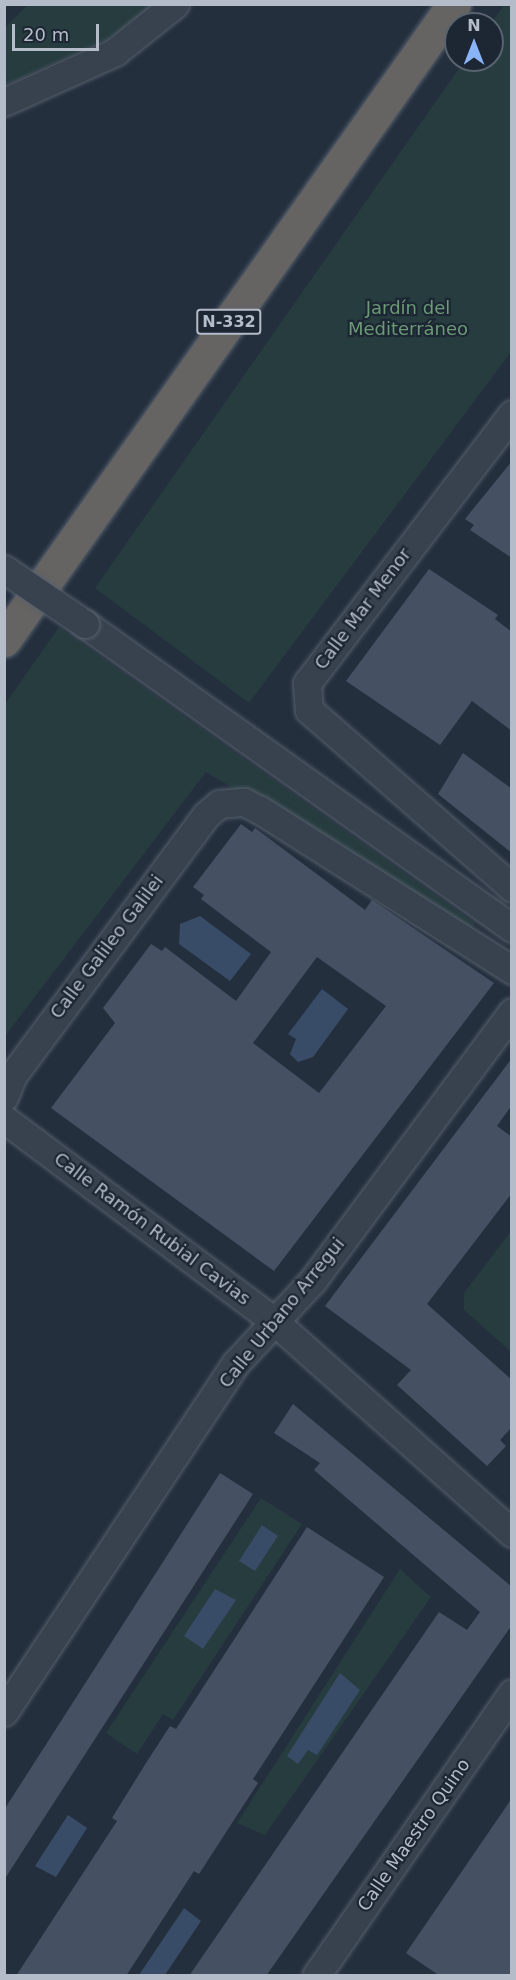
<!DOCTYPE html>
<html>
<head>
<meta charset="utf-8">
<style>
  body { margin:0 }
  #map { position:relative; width:516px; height:1980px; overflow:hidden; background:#242f3e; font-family:"DejaVu Sans",sans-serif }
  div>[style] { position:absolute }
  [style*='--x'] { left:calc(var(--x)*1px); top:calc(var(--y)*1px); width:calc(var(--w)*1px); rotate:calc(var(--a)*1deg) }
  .green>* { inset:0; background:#263c3f }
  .water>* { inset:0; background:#394c67 }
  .building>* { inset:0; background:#455162 }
  .roads { filter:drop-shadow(0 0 2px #565f6c) drop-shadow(0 0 2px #565f6c) }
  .minor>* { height:27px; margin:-13.5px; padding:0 13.5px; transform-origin:13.5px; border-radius:13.5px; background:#38414e }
  .trunk>* { height:33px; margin:-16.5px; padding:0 16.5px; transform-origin:16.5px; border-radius:16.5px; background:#656462 }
  .bridges { filter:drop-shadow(0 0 2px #565f6c) drop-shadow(0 0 2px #565f6c) }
  .minor-bridge>* { height:27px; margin:-13.5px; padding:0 13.5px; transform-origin:13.5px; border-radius:13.5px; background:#38414e }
  span { translate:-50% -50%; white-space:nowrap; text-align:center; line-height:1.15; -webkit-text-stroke:4.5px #1d2633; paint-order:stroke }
  .shield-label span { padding:2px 4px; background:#1d2633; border:2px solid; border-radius:4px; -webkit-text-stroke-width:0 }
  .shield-label { font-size:16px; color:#b4bcc9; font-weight:700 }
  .park-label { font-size:18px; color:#6b9a76 }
  .street-label { font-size:18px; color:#b4bcc9 }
  .frame { position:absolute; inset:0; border:6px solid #b4bcc9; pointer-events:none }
  .north { position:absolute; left:444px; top:12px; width:60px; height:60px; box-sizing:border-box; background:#1d2633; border:2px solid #59626f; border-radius:50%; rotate:0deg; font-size:16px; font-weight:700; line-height:24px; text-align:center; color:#b4bcc9 }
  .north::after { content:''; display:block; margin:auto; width:21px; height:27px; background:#8ab4f8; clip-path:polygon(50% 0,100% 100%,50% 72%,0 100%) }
  .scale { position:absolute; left:12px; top:24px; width:87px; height:27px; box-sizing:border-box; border:3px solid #b4bcc9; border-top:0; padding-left:8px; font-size:18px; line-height:21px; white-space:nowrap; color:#b4bcc9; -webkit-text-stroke:4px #1d2633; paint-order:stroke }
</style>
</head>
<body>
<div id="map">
  <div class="green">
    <div style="clip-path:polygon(28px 5px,154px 5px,107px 39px,5px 85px,5px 27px)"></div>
    <div style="clip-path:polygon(504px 5px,512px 5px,511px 352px,249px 703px,95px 588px,465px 60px,492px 60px,491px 24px)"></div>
    <div style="clip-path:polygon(59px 627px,475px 923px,470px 931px,206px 772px,5px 1036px,5px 704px)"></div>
    <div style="clip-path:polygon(511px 1231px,511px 1230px,511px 1352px,464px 1310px,464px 1293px)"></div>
    <div style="clip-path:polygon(261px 1498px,302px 1524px,173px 1720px,163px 1714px,137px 1754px,106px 1733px)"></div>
    <div style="clip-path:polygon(400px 1569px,431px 1597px,265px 1835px,237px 1823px)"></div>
  </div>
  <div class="water">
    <div style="clip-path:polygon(200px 916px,251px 954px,230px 981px,179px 944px,180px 924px)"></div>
    <div style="clip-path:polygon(322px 989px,348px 1009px,313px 1057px,298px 1062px,290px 1054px,296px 1039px,288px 1034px)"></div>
    <div style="clip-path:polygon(262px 1525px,278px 1536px,255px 1571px,239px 1561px)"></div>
    <div style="clip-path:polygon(215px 1589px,236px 1600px,203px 1649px,184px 1636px)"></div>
    <div style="clip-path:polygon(340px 1673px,360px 1690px,317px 1755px,308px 1750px,298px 1764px,287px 1756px)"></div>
    <div style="clip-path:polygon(68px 1815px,87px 1828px,56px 1877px,35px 1866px)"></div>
    <div style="clip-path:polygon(184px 1908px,201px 1921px,165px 1975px,139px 1975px)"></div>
  </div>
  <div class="building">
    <div style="clip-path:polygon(512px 461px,512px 558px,470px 530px,474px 525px,465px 519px)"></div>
    <div style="clip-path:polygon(429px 569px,498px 615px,495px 619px,512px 632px,512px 731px,472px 701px,440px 745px,346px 681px)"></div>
    <div style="clip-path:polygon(463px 753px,512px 789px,512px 853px,438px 794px)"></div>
    <div style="clip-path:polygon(evenodd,241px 824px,252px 832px,255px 828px,365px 910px,372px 900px,494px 983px,274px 1271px,51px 1108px,115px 1023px,103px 1008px,151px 944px,162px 951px,165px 947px,236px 1001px,271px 952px,201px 899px,204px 895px,193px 887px,241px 824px,317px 957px,386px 1006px,319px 1093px,253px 1043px,317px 957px)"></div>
    <div style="clip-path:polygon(512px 1058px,512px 1105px,497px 1126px,512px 1137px,512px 1193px,427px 1304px,512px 1380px,512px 1427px,500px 1440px,506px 1446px,487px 1466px,397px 1385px,411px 1370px,325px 1306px)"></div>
    <div style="clip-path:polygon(293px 1404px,512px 1587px,512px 1625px,266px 1976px,189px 1976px,439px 1612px,467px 1630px,480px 1612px,314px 1470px,320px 1463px,274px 1433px)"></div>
    <div style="clip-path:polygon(220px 1473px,253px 1494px,4px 1880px,4px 1810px)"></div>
    <div style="clip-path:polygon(307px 1527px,384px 1577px,253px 1779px,258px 1783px,221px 1840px,199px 1874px,194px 1871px,126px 1976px,16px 1976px,117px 1821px,112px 1818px,146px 1763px,170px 1726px,176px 1729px)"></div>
    <div style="clip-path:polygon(512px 1798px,512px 1976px,440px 1976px,406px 1953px)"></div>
  </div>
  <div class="roads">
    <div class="minor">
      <div style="--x:4;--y:102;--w:122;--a:-24.2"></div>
      <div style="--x:115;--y:52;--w:77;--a:-38.7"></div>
      <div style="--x:512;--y:414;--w:338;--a:127.3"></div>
      <div style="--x:307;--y:683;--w:27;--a:86"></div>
      <div style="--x:309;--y:710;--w:270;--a:41.2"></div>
      <div style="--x:85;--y:624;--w:524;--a:35.45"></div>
      <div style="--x:4;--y:1097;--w:24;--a:-68"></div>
      <div style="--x:13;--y:1075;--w:324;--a:-53.4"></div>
      <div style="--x:206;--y:815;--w:17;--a:-40"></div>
      <div style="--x:219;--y:804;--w:25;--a:-5"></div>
      <div style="--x:244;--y:802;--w:18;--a:27"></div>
      <div style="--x:260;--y:810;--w:299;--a:32.4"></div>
      <div style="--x:4;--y:1119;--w:337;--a:36.8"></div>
      <div style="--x:274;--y:1321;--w:319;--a:41.7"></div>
      <div style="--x:4;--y:1712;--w:419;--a:-56.4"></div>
      <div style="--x:236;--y:1363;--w:113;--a:-47.1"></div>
      <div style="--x:313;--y:1280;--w:334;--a:-53.4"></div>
      <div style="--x:316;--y:1976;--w:344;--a:-55.3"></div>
    </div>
    <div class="trunk">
      <div style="--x:4;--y:640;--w:779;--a:-54.72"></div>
    </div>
  </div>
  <div class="bridges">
    <div class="minor-bridge">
      <div style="--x:4;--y:569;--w:98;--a:34.2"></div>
    </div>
  </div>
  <div class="shield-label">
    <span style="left:229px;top:322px">N-332</span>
  </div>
  <div class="park-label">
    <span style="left:408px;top:319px">Jardín del<br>Mediterráneo</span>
  </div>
  <div class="street-label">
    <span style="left:363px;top:609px;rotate:-53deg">Calle Mar Menor</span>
    <span style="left:107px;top:947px;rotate:-53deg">Calle Galileo Galilei</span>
    <span style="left:152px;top:1229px;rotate:37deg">Calle Ramón Rubial Cavias</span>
    <span style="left:282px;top:1313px;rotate:-51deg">Calle Urbano Arregui</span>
    <span style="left:414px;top:1835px;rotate:-55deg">Calle Maestro Quino</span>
  </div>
  <div class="frame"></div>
  <div class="north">N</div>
  <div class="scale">20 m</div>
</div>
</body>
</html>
